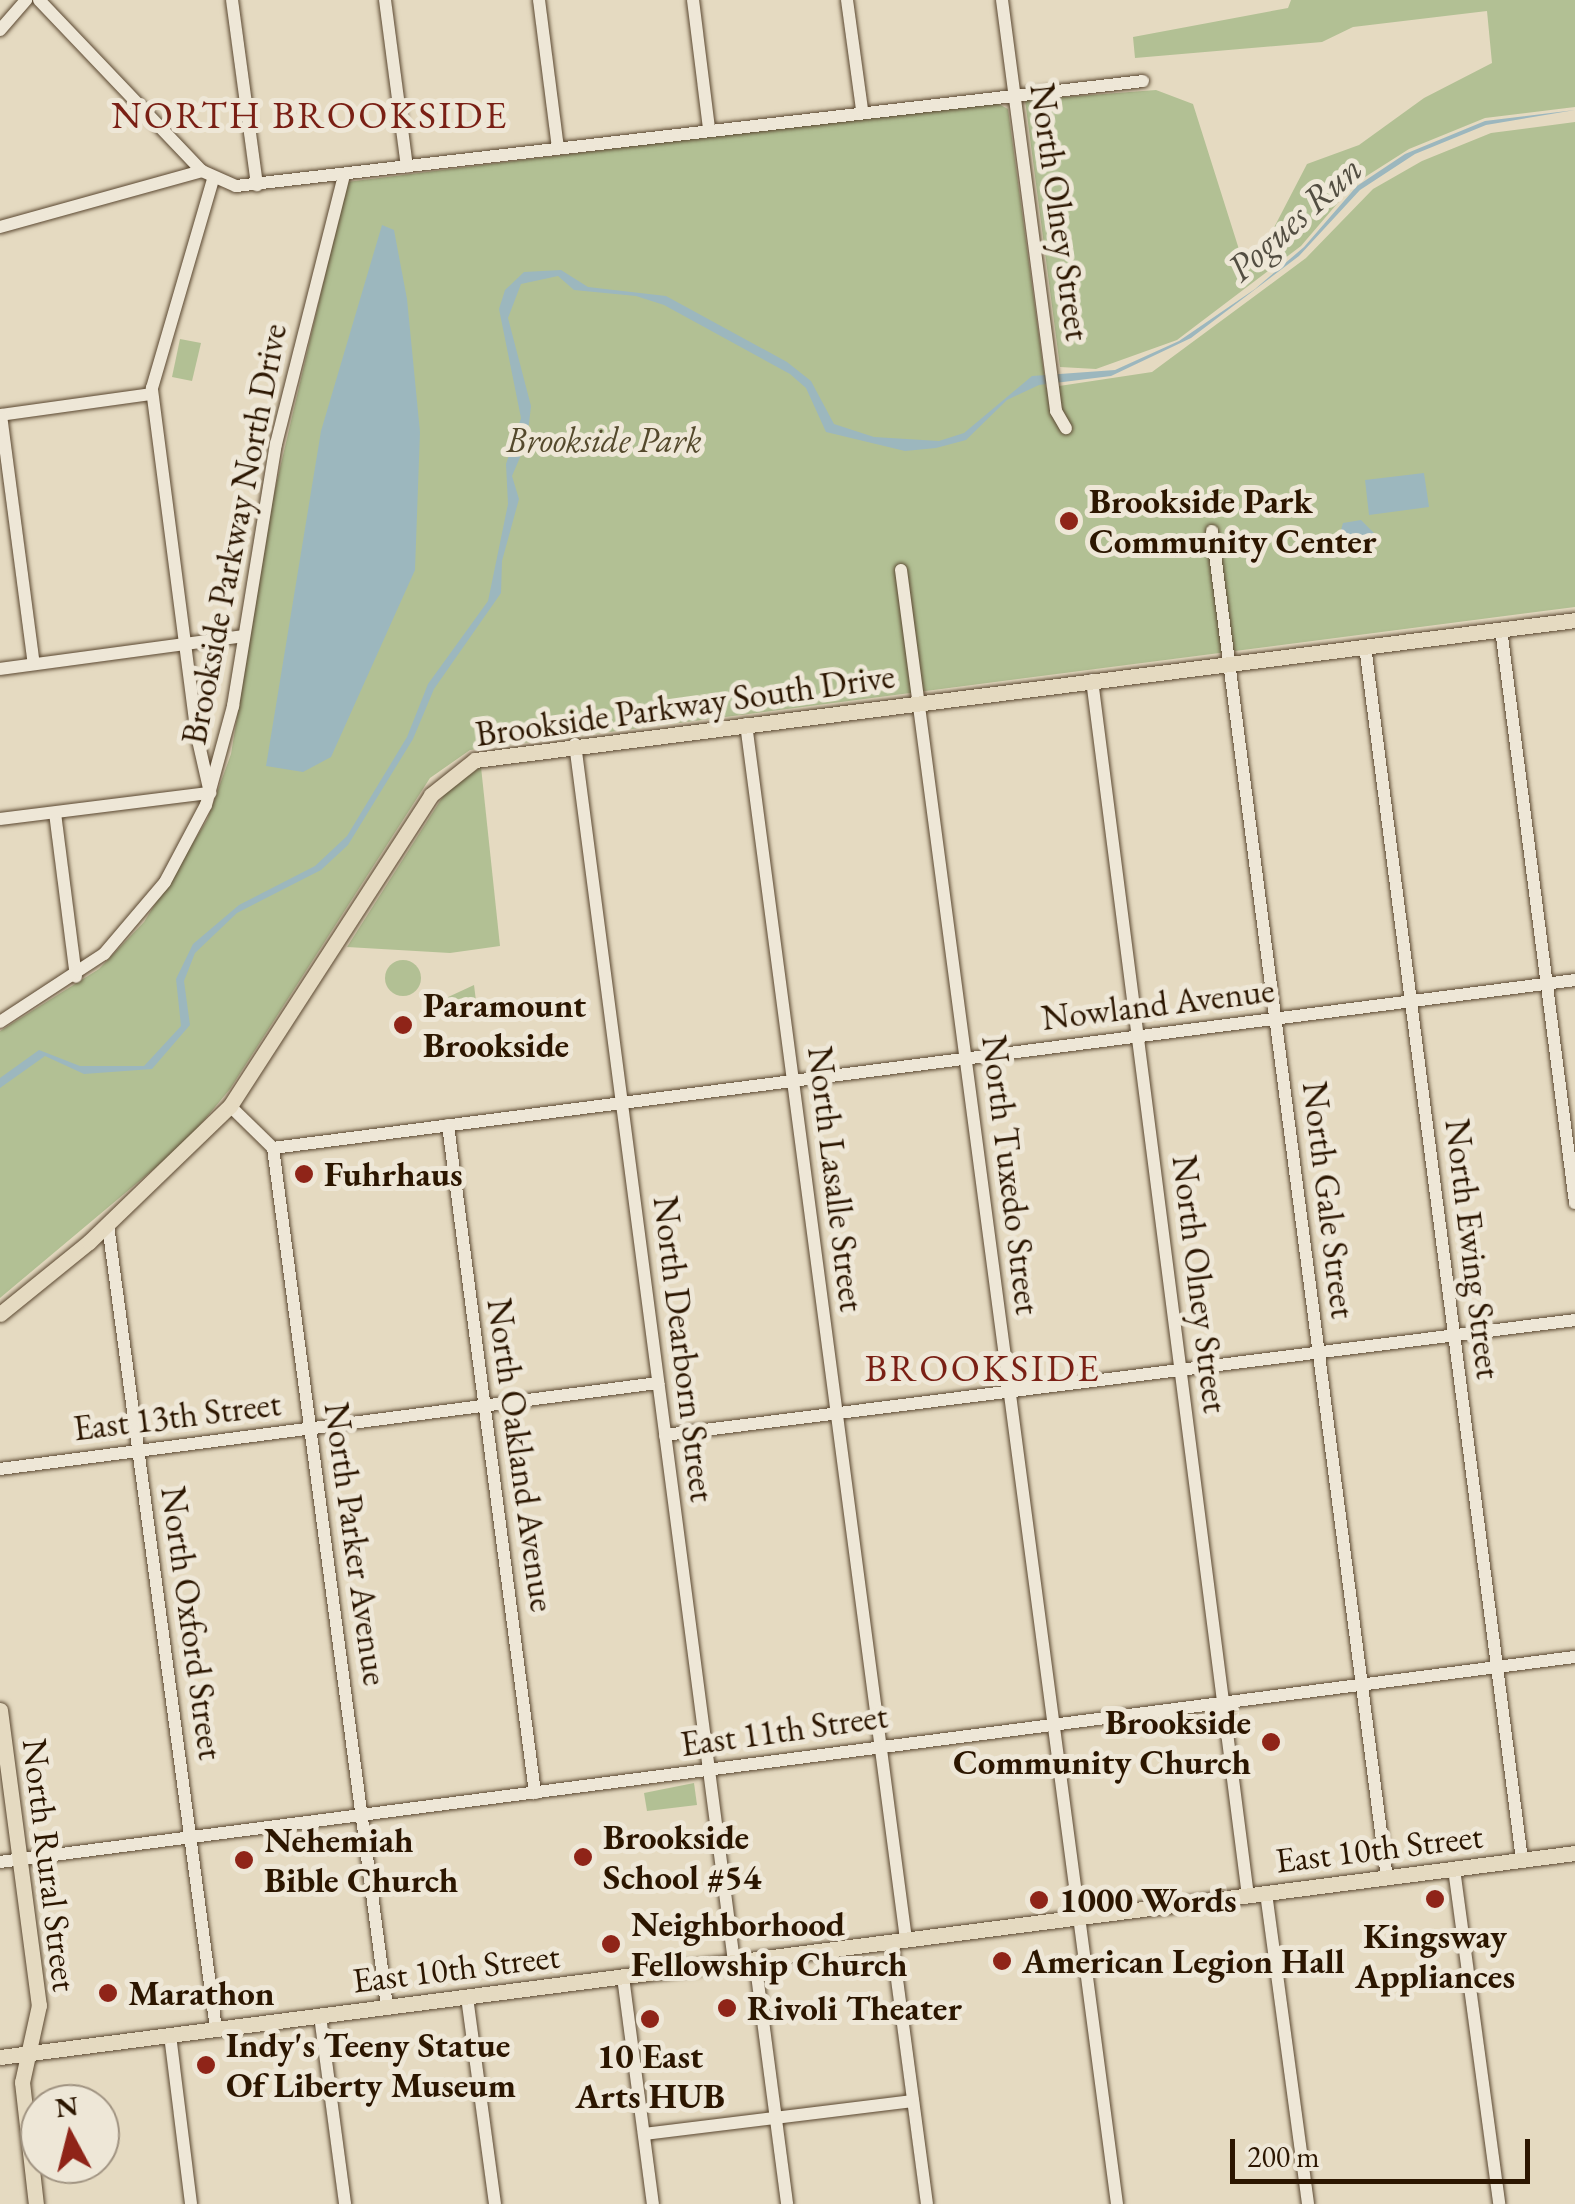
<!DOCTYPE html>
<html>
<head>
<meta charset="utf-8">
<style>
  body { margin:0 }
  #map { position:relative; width:1575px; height:2204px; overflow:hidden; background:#e5dac1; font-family:"EB Garamond",serif }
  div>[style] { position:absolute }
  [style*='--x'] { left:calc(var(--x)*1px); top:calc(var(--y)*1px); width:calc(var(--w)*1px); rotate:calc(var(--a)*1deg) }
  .green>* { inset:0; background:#b2c094 }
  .round { border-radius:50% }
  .water>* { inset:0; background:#9cb7be }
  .roads { filter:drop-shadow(0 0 2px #5a4730) drop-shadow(0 0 2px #5a4730) }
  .minor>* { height:12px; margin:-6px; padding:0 6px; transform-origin:6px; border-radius:6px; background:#eee7d7 }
  .major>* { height:15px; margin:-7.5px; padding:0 7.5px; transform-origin:7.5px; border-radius:7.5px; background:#e5dac1 }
  .dots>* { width:28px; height:28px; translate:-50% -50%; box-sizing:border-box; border:5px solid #eee7d7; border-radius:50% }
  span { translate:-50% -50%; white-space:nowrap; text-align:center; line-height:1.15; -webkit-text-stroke:10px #eee7d7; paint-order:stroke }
  .street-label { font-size:35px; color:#2c1600 }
  .park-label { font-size:35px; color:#54492c; font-style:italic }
  .poi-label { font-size:35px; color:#2c1600; font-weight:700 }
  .left { translate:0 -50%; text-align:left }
  .right { translate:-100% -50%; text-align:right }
  .neighbourhood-label { font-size:38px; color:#7a1f14; letter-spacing:2.5px }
  .water-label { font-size:38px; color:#534e42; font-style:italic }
  .north { position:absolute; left:20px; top:2084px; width:100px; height:100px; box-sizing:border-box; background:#eee7d7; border:2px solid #a09381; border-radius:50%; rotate:353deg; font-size:28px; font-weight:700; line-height:40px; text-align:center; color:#2c1600 }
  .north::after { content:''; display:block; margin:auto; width:35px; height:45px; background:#8f2418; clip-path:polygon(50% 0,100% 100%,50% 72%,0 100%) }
  .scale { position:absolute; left:1230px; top:2139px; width:300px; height:45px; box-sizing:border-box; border:5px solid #2c1600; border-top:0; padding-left:12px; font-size:30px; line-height:35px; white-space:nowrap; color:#2c1600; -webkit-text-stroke:8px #eee7d7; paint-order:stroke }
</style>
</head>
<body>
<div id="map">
  <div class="green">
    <div style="clip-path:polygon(1291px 0,1575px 0,1575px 107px,1485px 118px,1409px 149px,1354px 184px,1301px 246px,1177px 340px,1096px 369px,1060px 367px,1025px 100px,1156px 90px,1193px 104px,1243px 262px,1265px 245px,1307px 164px,1359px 145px,1424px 98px,1492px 63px,1487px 11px,1353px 27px,1322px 42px,1135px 58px,1133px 37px,1288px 8px)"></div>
    <div style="clip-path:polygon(993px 101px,1008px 109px,1046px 388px,1152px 372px,1306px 258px,1373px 189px,1422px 161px,1491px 133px,1575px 122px,1575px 607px,470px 750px,430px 778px,230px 1089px,186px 1142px,0 1298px,0 1031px,99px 969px,144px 922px,207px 820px,231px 754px,273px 498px,347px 182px)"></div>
    <div style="clip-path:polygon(180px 339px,201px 343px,192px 381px,172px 377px)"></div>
    <div style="clip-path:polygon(481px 767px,500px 946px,450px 953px,347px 947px,447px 790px)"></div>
    <div class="round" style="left:385px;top:960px;width:36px;height:36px"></div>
    <div style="clip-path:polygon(474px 985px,477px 1009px,448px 1012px,446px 998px)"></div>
    <div style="clip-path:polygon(694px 1783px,697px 1805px,647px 1811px,644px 1793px)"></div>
  </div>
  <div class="water">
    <div style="clip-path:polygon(1575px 110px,1486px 125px,1415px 154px,1360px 190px,1299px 256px,1191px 338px,1111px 376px,1039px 385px,1007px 400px,966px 440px,936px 448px,905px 451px,826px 432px,806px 388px,790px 374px,664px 305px,636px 296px,574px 290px,558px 276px,521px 284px,508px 318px,531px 406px,527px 441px,512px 476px,519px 499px,502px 561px,501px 593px,434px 689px,413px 739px,348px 845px,321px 870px,237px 913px,195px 953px,184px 981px,190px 1025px,152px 1069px,84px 1074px,45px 1056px,0 1088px,0 1078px,39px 1050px,80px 1066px,144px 1066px,181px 1026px,176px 979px,193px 944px,239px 905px,315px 866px,347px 836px,407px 737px,428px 684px,488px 601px,508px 504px,506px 464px,521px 418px,499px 309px,505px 290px,524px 272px,561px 270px,588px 287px,666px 296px,787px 362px,811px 381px,834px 424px,874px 437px,939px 441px,964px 433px,1032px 376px,1115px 370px,1179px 341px,1255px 289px,1304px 247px,1357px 186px,1405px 154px,1485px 121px)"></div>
    <div style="clip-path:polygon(382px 225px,394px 230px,407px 299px,420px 432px,415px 570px,331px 757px,303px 772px,266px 766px,321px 431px)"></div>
    <div style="clip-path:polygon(1424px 473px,1429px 507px,1369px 515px,1365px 480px)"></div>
    <div style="clip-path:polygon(1361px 520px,1380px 539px,1371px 554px,1350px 551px,1341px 530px,1343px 523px)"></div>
  </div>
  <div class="roads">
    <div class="minor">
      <div style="--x:39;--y:0;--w:236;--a:46.4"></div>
      <div style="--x:202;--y:171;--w:37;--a:24"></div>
      <div style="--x:236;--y:186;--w:913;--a:-6.6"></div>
      <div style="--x:232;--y:0;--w:187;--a:82.3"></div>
      <div style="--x:385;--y:0;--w:168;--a:82.5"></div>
      <div style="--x:539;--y:0;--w:149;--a:82.7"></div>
      <div style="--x:693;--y:0;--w:129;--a:82.9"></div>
      <div style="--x:847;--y:0;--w:111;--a:82.2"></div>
      <div style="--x:1002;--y:0;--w:415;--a:82.5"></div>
      <div style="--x:1056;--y:411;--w:20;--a:60"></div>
      <div style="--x:0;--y:30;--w:40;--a:-49"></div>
      <div style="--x:0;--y:227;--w:210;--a:-15.5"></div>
      <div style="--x:0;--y:415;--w:153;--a:-7.9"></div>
      <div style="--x:1;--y:415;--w:251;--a:82.5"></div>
      <div style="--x:1212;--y:531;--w:1358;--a:82.6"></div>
      <div style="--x:901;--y:570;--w:1648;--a:82.47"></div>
      <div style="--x:1501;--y:629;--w:579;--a:82.65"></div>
      <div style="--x:1365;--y:646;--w:1224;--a:82.63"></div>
      <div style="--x:0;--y:669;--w:246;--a:-7.7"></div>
      <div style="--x:1092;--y:680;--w:1226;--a:82.69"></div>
      <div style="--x:746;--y:724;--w:1226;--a:82.5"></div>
      <div style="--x:575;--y:744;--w:1228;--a:82.56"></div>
      <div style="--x:55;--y:813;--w:165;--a:82.7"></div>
      <div style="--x:0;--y:819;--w:212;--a:-7.1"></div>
      <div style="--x:210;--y:793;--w:58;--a:-102.8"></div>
      <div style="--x:197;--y:736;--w:351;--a:-97.4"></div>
      <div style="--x:152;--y:388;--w:218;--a:-73.7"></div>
      <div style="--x:0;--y:1022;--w:124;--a:-33.2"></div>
      <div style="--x:104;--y:954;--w:94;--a:-49.7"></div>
      <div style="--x:165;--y:882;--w:87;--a:-62"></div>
      <div style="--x:206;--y:805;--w:103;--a:-74.7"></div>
      <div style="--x:233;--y:706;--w:266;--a:-80.7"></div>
      <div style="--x:276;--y:444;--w:277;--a:-75.8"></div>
      <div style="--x:230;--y:1106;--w:60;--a:44.3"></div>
      <div style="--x:273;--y:1148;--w:867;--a:82.44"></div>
      <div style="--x:448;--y:1125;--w:674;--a:82.58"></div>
      <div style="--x:273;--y:1148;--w:1313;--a:-7.35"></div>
      <div style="--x:108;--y:1225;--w:811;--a:82.35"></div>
      <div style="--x:665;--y:1435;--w:917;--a:-7.2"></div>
      <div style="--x:0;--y:1469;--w:664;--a:-7.45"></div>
      <div style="--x:0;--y:1862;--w:1588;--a:-7.42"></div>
      <div style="--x:1454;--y:1869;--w:338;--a:82.3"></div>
      <div style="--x:1266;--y:1893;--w:314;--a:82.3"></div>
      <div style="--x:892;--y:1942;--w:264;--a:82.4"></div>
      <div style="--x:755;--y:1960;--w:246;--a:82.5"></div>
      <div style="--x:623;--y:1977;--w:229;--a:82.5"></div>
      <div style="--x:467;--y:1997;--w:209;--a:82.3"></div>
      <div style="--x:320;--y:2016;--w:190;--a:82.4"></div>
      <div style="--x:170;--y:2035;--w:170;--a:82.9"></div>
      <div style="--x:644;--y:2134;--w:271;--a:-7"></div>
    </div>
    <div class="major">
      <div style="--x:0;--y:1314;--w:114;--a:-39"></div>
      <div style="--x:89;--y:1242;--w:196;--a:-44"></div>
      <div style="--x:230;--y:1106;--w:370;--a:-57.1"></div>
      <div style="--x:431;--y:795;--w:56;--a:-38.5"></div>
      <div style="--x:475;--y:760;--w:1109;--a:-7.25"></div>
      <div style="--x:0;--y:1710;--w:298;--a:82.5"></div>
      <div style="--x:39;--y:2005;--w:79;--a:102.4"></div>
      <div style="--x:22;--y:2082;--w:123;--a:83.5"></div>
      <div style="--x:0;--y:2057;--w:1588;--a:-7.38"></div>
    </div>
  </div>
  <div class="dots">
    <div style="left:1069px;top:521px;background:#8f2418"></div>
    <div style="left:403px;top:1025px;background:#8f2418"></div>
    <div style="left:304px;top:1174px;background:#8f2418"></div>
    <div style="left:1271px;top:1742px;background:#8f2418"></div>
    <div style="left:583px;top:1857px;background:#8f2418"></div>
    <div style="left:244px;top:1860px;background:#8f2418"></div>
    <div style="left:1435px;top:1899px;background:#8f2418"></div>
    <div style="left:1039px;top:1900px;background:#8f2418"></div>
    <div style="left:611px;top:1944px;background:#8f2418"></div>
    <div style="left:1002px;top:1961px;background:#8f2418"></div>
    <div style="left:108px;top:1993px;background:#8f2418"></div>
    <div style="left:727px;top:2008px;background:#8f2418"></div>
    <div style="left:650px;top:2019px;background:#8f2418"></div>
    <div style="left:206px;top:2065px;background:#8f2418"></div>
  </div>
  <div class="street-label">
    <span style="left:1060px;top:212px;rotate:82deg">North Olney Street</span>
    <span style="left:234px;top:534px;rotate:-79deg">Brookside Parkway North Drive</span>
    <span style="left:685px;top:705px;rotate:-8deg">Brookside Parkway South Drive</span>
    <span style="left:1158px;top:1004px;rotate:-7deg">Nowland Avenue</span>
    <span style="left:1011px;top:1175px;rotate:83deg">North Tuxedo Street</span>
    <span style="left:836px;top:1179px;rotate:83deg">North Lasalle Street</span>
    <span style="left:1329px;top:1200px;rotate:83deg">North Gale Street</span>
    <span style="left:1473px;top:1249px;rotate:83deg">North Ewing Street</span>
    <span style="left:1200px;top:1284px;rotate:83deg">North Olney Street</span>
    <span style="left:684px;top:1349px;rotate:83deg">North Dearborn Street</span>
    <span style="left:177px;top:1416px;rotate:-7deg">East 13th Street</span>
    <span style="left:521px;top:1455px;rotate:82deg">North Oakland Avenue</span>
    <span style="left:356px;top:1544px;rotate:82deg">North Parker Avenue</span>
    <span style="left:192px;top:1623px;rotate:82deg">North Oxford Street</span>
    <span style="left:784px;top:1730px;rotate:-8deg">East 11th Street</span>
    <span style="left:1379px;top:1848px;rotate:-7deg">East 10th Street</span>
    <span style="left:50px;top:1865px;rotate:83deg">North Rural Street</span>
    <span style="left:456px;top:1968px;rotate:-7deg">East 10th Street</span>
  </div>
  <div class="park-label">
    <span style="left:604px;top:440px">Brookside Park</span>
  </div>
  <div class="poi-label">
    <span class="left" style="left:1089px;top:521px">Brookside Park<br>Community Center</span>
    <span class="left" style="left:423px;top:1025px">Paramount<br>Brookside</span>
    <span class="left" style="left:324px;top:1174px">Fuhrhaus</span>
    <span class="right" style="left:1251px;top:1742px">Brookside<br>Community Church</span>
    <span class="left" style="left:603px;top:1857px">Brookside<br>School #54</span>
    <span class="left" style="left:264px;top:1860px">Nehemiah<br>Bible Church</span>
    <span class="left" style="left:1059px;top:1900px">1000 Words</span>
    <span class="left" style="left:631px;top:1944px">Neighborhood<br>Fellowship Church</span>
    <span style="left:1435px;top:1956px">Kingsway<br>Appliances</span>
    <span class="left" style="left:1022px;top:1961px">American Legion Hall</span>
    <span class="left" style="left:128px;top:1993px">Marathon</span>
    <span class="left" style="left:747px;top:2008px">Rivoli Theater</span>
    <span class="left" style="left:226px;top:2065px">Indy's Teeny Statue<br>Of Liberty Museum</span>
    <span style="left:650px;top:2076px">10 East<br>Arts HUB</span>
  </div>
  <div class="neighbourhood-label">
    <span style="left:310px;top:115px">NORTH BROOKSIDE</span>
    <span style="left:983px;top:1368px">BROOKSIDE</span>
  </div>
  <div class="water-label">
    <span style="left:1294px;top:218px;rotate:-42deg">Pogues Run</span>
  </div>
  <div class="north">N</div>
  <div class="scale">200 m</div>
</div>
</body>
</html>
